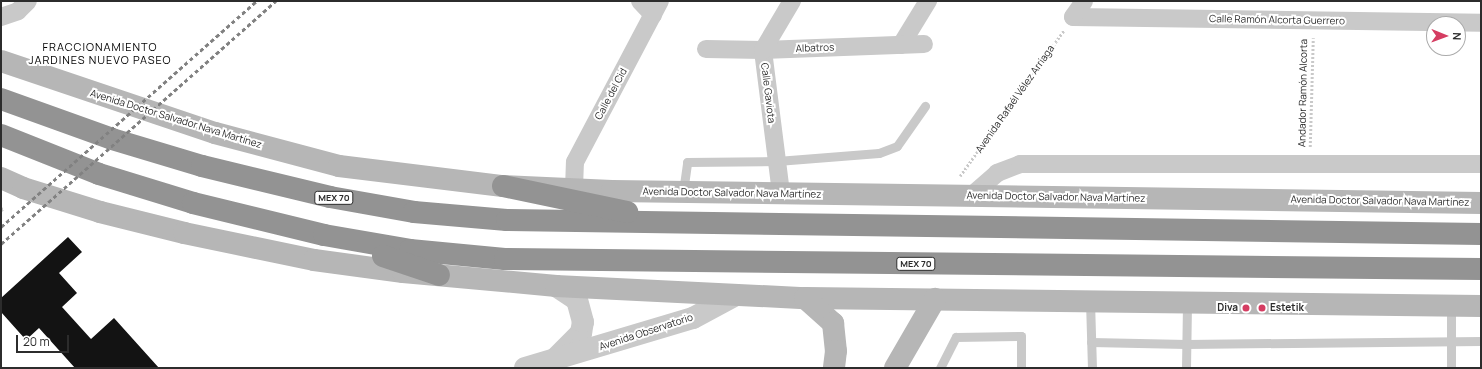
<!DOCTYPE html>
<html>
<head>
<meta charset="utf-8">
<style>
  body { margin:0 }
  #map { position:relative; width:1482px; height:369px; overflow:hidden; background:#fff; font-family:Manrope,sans-serif }
  div>[style] { position:absolute }
  [style*='--x'] { left:calc(var(--x)*1px); top:calc(var(--y)*1px); width:calc(var(--w)*1px); rotate:calc(var(--a)*1deg) }
  .building>* { inset:0; background:#131313 }
  .path>* { height:2.5px; margin-top:-1.25px; transform-origin:0; background:repeating-linear-gradient(90deg,#c9c9c9 0 2px,transparent 0 4px) }
  .service>* { height:9px; margin:-4.5px; padding:0 4.5px; transform-origin:4.5px; border-radius:4.5px; background:#c9c9c9 }
  .minor>* { height:18px; margin:-9px; padding:0 9px; transform-origin:9px; border-radius:9px; background:#c9c9c9 }
  .tertiary>* { height:22px; margin:-11px; padding:0 11px; transform-origin:11px; border-radius:11px; background:#c9c9c9 }
  .secondary>* { height:22px; margin:-11px; padding:0 11px; transform-origin:11px; border-radius:11px; background:#b6b6b6 }
  .motorway>* { height:22px; margin:-11px; padding:0 11px; transform-origin:11px; border-radius:11px; background:#939393 }
  .rail>* { height:3px; margin-top:-1.5px; transform-origin:0; background:repeating-linear-gradient(90deg,#818181 0 4px,transparent 0 7px) }
  .dots>* { width:11px; height:11px; translate:-50% -50%; box-sizing:border-box; border:2px solid #fff; border-radius:50% }
  span { translate:-50% -50%; white-space:nowrap; text-align:center; line-height:1.15; -webkit-text-stroke:4px #fff; paint-order:stroke }
  .shield-label span { padding:1px 3px; background:#fff; border:1px solid; border-radius:3px; -webkit-text-stroke-width:0 }
  .shield-label { font-size:9px; color:#2c2c2c; font-weight:700 }
  .street-label { font-size:10px; color:#2c2c2c }
  .poi-label { font-size:10px; color:#2c2c2c; font-weight:700 }
  .right { translate:-100% -50%; text-align:right }
  .left { translate:0 -50%; text-align:left }
  .neighbourhood-label { font-size:11px; color:#000; letter-spacing:1px }
  .frame { position:absolute; inset:0; border:2px solid #2c2c2c; pointer-events:none }
  .north { position:absolute; left:1426px; top:16px; width:40px; height:40px; box-sizing:border-box; background:#fff; border:1px solid #ababab; border-radius:50%; rotate:91deg; font-size:11px; font-weight:700; line-height:16px; text-align:center; color:#2c2c2c }
  .north::after { content:''; display:block; margin:auto; width:14px; height:18px; background:#d53d62; clip-path:polygon(50% 0,100% 100%,50% 72%,0 100%) }
  .scale { position:absolute; left:16px; top:335px; width:53px; height:18px; box-sizing:border-box; border:2px solid #2c2c2c; border-top:0; padding-left:5px; font-size:12px; line-height:14px; white-space:nowrap; color:#2c2c2c; -webkit-text-stroke:3px #fff; paint-order:stroke }
</style>
</head>
<body>
<div id="map">
  <div class="building">
    <div style="clip-path:polygon(68px 237px,82px 252px,59px 273px,77px 293px,62px 307px,91px 339px,114px 318px,159px 368px,75px 368px,39px 328px,26px 340px,1px 312px,1px 298px)"></div>
  </div>
  <div class="path">
    <div style="--x:1310;--y:147;--w:109;--a:-88.4"></div>
    <div style="--x:960;--y:176;--w:179;--a:-54.5"></div>
    <div style="--x:1;--y:208;--w:2;--a:27"></div>
    <div style="--x:3;--y:209;--w:3;--a:135"></div>
  </div>
  <div class="service">
    <div style="--x:683;--y:192;--w:30;--a:-82"></div>
    <div style="--x:687;--y:162;--w:90;--a:-0.6"></div>
    <div style="--x:777;--y:161;--w:102;--a:-4.5"></div>
    <div style="--x:879;--y:153;--w:19;--a:-21"></div>
    <div style="--x:897;--y:146;--w:49;--a:-55"></div>
    <div style="--x:1090;--y:301;--w:67;--a:88.3"></div>
    <div style="--x:1451;--y:306;--w:62;--a:90"></div>
    <div style="--x:1091;--y:342;--w:95;--a:1.2"></div>
    <div style="--x:1186;--y:344;--w:295;--a:-0.6"></div>
    <div style="--x:940;--y:368;--w:35;--a:-63"></div>
    <div style="--x:956;--y:337;--w:65;--a:-0.9"></div>
    <div style="--x:1021;--y:336;--w:32;--a:90"></div>
    <div style="--x:1186;--y:368;--w:65;--a:-89.1"></div>
  </div>
  <div class="minor">
    <div style="--x:640;--y:1;--w:19;--a:47"></div>
    <div style="--x:1;--y:17;--w:18;--a:-19"></div>
    <div style="--x:18;--y:11;--w:14;--a:-45"></div>
    <div style="--x:1073;--y:17;--w:408;--a:0.8"></div>
    <div style="--x:1073;--y:17;--w:19;--a:-55"></div>
    <div style="--x:901;--y:45;--w:52;--a:-58.5"></div>
    <div style="--x:706;--y:49;--w:57;--a:1"></div>
    <div style="--x:763;--y:50;--w:161;--a:-2.1"></div>
    <div style="--x:574;--y:189;--w:27;--a:-88"></div>
    <div style="--x:575;--y:162;--w:182;--a:-62.2"></div>
    <div style="--x:781;--y:193;--w:144;--a:-97.2"></div>
    <div style="--x:763;--y:50;--w:57;--a:-59.4"></div>
    <div style="--x:971;--y:196;--w:35;--a:-41"></div>
    <div style="--x:997;--y:173;--w:25;--a:-21"></div>
    <div style="--x:1020;--y:164;--w:461;--a:0"></div>
  </div>
  <div class="tertiary">
    <div style="--x:555;--y:359;--w:37;--a:-45"></div>
    <div style="--x:581;--y:333;--w:11;--a:-80"></div>
    <div style="--x:583;--y:322;--w:23;--a:-105"></div>
    <div style="--x:577;--y:300;--w:25;--a:-146"></div>
    <div style="--x:525;--y:368;--w:175;--a:-16.6"></div>
    <div style="--x:693;--y:318;--w:49;--a:-28.1"></div>
  </div>
  <div class="secondary">
    <div style="--x:1;--y:61;--w:226;--a:18.6"></div>
    <div style="--x:215;--y:133;--w:128;--a:14.9"></div>
    <div style="--x:339;--y:166;--w:165;--a:7"></div>
    <div style="--x:503;--y:186;--w:109;--a:2.6"></div>
    <div style="--x:612;--y:191;--w:869;--a:0.79"></div>
    <div style="--x:1;--y:178;--w:24;--a:24"></div>
    <div style="--x:23;--y:188;--w:81;--a:17.3"></div>
    <div style="--x:100;--y:212;--w:87;--a:14"></div>
    <div style="--x:184;--y:233;--w:133;--a:11.7"></div>
    <div style="--x:314;--y:260;--w:90;--a:7.7"></div>
    <div style="--x:403;--y:272;--w:154;--a:5.2"></div>
    <div style="--x:556;--y:286;--w:249;--a:2.8"></div>
    <div style="--x:805;--y:298;--w:676;--a:0.68"></div>
    <div style="--x:805;--y:298;--w:38;--a:42"></div>
    <div style="--x:833;--y:323;--w:28;--a:84"></div>
    <div style="--x:836;--y:351;--w:17;--a:97"></div>
    <div style="--x:895;--y:368;--w:80;--a:-59.9"></div>
  </div>
  <div class="motorway">
    <div style="--x:1;--y:99;--w:118;--a:19.8"></div>
    <div style="--x:112;--y:139;--w:94;--a:16.7"></div>
    <div style="--x:202;--y:166;--w:132;--a:13.6"></div>
    <div style="--x:330;--y:197;--w:85;--a:10.1"></div>
    <div style="--x:414;--y:212;--w:93;--a:4.9"></div>
    <div style="--x:507;--y:220;--w:974;--a:0.82"></div>
    <div style="--x:1;--y:135;--w:105;--a:21.7"></div>
    <div style="--x:99;--y:174;--w:98;--a:17.1"></div>
    <div style="--x:193;--y:203;--w:135;--a:13.7"></div>
    <div style="--x:324;--y:235;--w:87;--a:9.9"></div>
    <div style="--x:410;--y:250;--w:95;--a:5.4"></div>
    <div style="--x:505;--y:259;--w:976;--a:0.59"></div>
    <div style="--x:503;--y:186;--w:127;--a:11.8"></div>
    <div style="--x:383;--y:256;--w:59;--a:18.7"></div>
  </div>
  <div class="rail">
    <div style="--x:1;--y:227;--w:341;--a:-41.5"></div>
    <div style="--x:1;--y:244;--w:367;--a:-41.5"></div>
  </div>
  <div class="dots">
    <div style="left:1246px;top:308px;background:#d53d62"></div>
    <div style="left:1262px;top:308px;background:#d53d62"></div>
  </div>
  <div class="shield-label">
    <span style="left:334px;top:198px">MEX 70</span>
    <span style="left:916px;top:264px">MEX 70</span>
  </div>
  <div class="street-label">
    <span style="left:1277px;top:20px;rotate:1deg">Calle Ramón Alcorta Guerrero</span>
    <span style="left:815px;top:48px;rotate:-2deg">Albatros</span>
    <span style="left:768px;top:93px;rotate:83deg">Calle Gaviota</span>
    <span style="left:1303px;top:93px;rotate:-89deg">Andador Ramón Alcorta</span>
    <span style="left:611px;top:94px;rotate:-62deg">Calle del Cid</span>
    <span style="left:1015px;top:99px;rotate:-55deg">Avenida Rafaél Vélez Arriaga</span>
    <span style="left:176px;top:119px;rotate:17deg">Avenida Doctor Salvador Nava Martínez</span>
    <span style="left:732px;top:193px;rotate:1deg">Avenida Doctor Salvador Nava Martínez</span>
    <span style="left:1056px;top:197px;rotate:1deg">Avenida Doctor Salvador Nava Martínez</span>
    <span style="left:1380px;top:201px;rotate:1deg">Avenida Doctor Salvador Nava Martínez</span>
    <span style="left:646px;top:332px;rotate:-18deg">Avenida Observatorio</span>
  </div>
  <div class="poi-label">
    <span class="right" style="left:1238px;top:308px">Diva</span>
    <span class="left" style="left:1270px;top:308px">Estetik</span>
  </div>
  <div class="neighbourhood-label">
    <span style="left:100px;top:54px">FRACCIONAMIENTO<br>JARDINES NUEVO PASEO</span>
  </div>
  <div class="frame"></div>
  <div class="north">N</div>
  <div class="scale">20 m</div>
</div>
</body>
</html>
